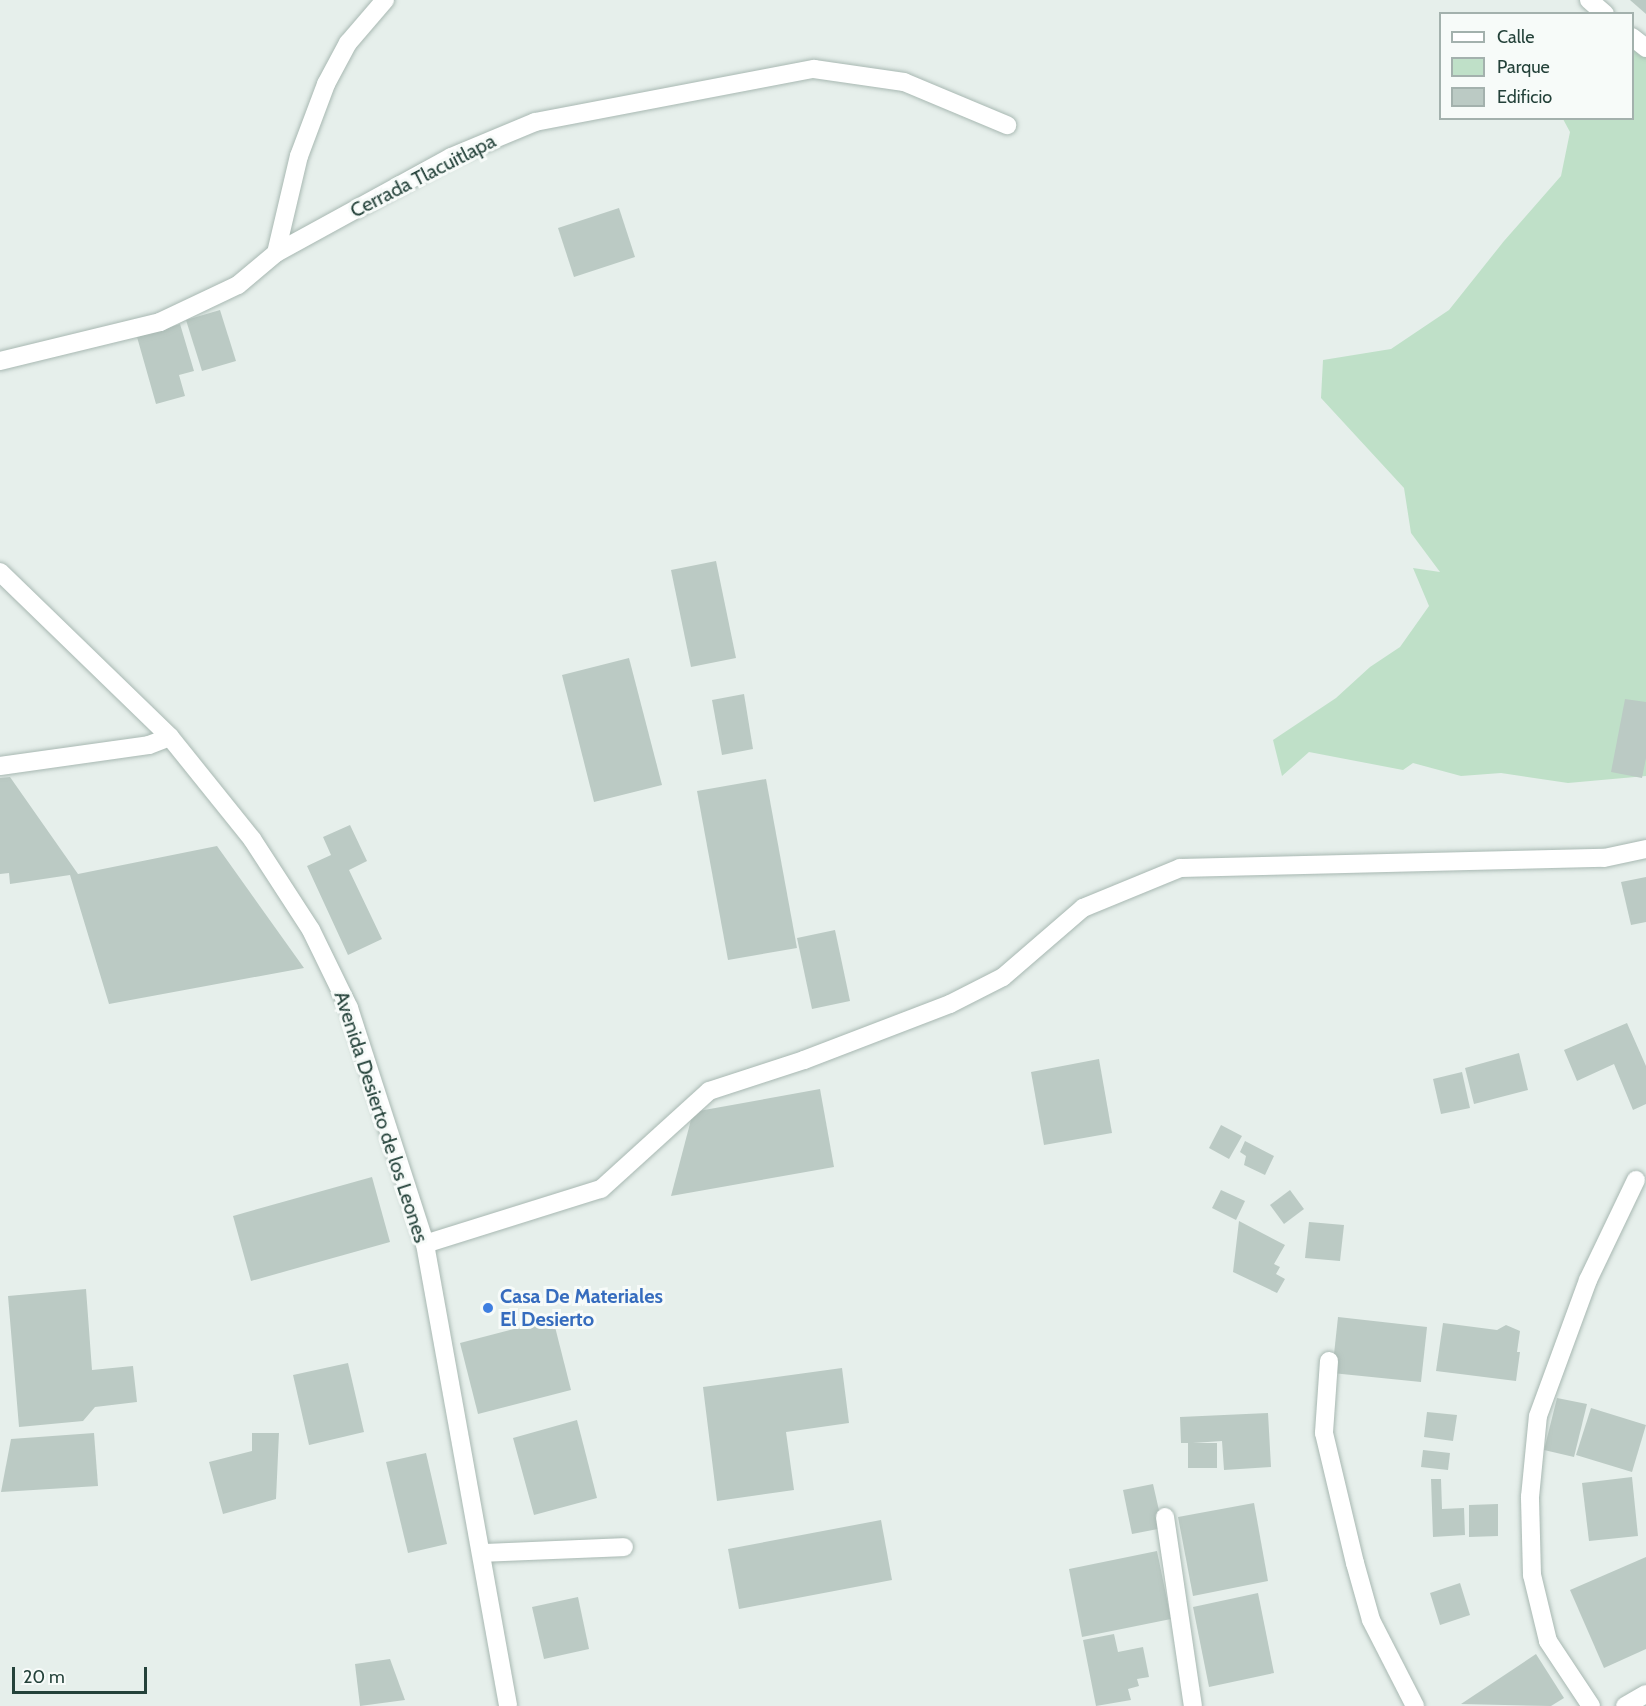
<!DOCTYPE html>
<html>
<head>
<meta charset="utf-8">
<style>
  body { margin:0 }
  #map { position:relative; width:1646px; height:1706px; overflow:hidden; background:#e6efeb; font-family:Cabin,sans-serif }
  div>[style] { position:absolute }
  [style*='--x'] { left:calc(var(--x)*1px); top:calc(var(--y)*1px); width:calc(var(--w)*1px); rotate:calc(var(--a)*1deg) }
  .green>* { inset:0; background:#bfe0c8 }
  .building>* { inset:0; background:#bbcac4 }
  .roads { filter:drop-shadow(0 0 2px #a8b8b2) drop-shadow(0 0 2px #a8b8b2) }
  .street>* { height:18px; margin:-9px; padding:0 9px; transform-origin:9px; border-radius:9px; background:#fff }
  .secondary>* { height:18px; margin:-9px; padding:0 9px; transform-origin:9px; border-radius:9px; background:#fff }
  .dots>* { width:16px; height:16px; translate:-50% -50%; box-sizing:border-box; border:3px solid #f7fbf9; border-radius:50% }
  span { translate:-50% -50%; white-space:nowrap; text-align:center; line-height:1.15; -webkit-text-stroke:6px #f7fbf9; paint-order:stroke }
  .street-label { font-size:20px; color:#24423a }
  .shop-label { font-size:20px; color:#366cbe; font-weight:700 }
  .left { translate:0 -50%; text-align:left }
  .legend { position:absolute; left:1439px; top:12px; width:195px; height:108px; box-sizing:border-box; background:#f7fbf9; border:2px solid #a3b1ad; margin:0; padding:8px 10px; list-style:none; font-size:18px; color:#24423a }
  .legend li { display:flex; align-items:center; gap:12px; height:30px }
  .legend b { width:30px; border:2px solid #a3b1ad }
  .scale { position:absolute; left:12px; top:1667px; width:135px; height:27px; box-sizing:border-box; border:3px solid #24423a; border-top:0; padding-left:8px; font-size:18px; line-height:21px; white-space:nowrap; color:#24423a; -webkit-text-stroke:4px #f7fbf9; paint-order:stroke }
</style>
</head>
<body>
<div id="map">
  <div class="green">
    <div style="clip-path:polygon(1632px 39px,1646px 48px,1646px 776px,1568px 783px,1501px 773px,1461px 776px,1413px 763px,1403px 770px,1309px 752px,1282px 776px,1273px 740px,1336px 698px,1370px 667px,1400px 647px,1429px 606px,1413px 568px,1440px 572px,1411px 533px,1404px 488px,1321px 398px,1323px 360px,1391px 349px,1449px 310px,1504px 241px,1561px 176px,1570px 132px,1563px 119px,1632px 118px)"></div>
  </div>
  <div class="building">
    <div style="clip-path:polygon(1630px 0,1646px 0,1646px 14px)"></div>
    <div style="clip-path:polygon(619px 208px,635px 257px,574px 277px,558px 228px)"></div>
    <div style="clip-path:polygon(220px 310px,236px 361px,202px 371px,186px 320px)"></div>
    <div style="clip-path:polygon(180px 324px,194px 371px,179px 375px,185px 396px,156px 404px,137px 337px)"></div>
    <div style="clip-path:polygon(716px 561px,736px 658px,691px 667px,671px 570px)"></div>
    <div style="clip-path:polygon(629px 658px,662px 785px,594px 802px,562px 675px)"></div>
    <div style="clip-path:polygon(744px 694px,753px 749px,722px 755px,712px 700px)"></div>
    <div style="clip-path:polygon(1625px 699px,1646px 702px,1646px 758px,1642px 778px,1611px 772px)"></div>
    <div style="clip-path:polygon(10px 777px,78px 874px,217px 846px,304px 968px,109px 1004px,70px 875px,10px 884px,9px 873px,0 874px,0 778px)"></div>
    <div style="clip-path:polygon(766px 779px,797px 948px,728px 960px,697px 791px)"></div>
    <div style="clip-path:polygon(350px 825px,367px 861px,349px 870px,382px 939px,348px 955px,307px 866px,331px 855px,323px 837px)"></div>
    <div style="clip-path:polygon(1646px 877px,1646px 922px,1631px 925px,1621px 882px)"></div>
    <div style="clip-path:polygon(835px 930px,850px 1001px,812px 1009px,797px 938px)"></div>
    <div style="clip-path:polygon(1627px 1023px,1646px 1066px,1646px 1104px,1633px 1110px,1614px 1064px,1577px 1081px,1564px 1050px)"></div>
    <div style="clip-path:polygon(1519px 1053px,1528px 1090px,1474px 1104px,1465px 1068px)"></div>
    <div style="clip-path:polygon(1099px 1059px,1112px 1133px,1044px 1145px,1031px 1072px)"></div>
    <div style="clip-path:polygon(1462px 1072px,1470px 1108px,1441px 1114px,1433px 1079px)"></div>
    <div style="clip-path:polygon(820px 1089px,834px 1167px,671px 1196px,693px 1112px)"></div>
    <div style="clip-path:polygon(1221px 1125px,1242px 1136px,1229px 1159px,1209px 1148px)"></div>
    <div style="clip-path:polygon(1245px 1141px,1274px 1156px,1265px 1175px,1244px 1165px,1246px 1156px,1240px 1152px)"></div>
    <div style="clip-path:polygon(372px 1177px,390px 1242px,251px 1281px,233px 1216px)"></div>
    <div style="clip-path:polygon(1221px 1190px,1245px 1201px,1236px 1220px,1212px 1208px)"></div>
    <div style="clip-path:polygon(1290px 1190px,1304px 1209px,1284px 1224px,1270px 1205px)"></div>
    <div style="clip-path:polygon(1239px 1221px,1285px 1245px,1274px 1264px,1280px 1267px,1276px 1274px,1285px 1279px,1277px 1293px,1233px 1272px)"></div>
    <div style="clip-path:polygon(1309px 1222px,1344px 1225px,1340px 1261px,1305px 1258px)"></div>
    <div style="clip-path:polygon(86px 1289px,92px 1370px,133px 1366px,137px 1402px,95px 1407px,83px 1421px,19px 1427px,8px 1296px)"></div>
    <div style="clip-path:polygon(1338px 1317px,1427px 1327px,1421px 1382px,1332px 1373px)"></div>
    <div style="clip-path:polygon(553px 1319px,571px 1390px,478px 1414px,460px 1343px)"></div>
    <div style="clip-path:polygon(1443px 1323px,1497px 1330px,1506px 1325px,1520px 1331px,1517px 1352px,1520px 1352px,1516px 1381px,1436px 1371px)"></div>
    <div style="clip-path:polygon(348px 1363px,364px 1432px,309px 1445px,293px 1375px)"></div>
    <div style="clip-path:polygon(842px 1368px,849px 1423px,786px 1432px,794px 1490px,717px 1501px,703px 1387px)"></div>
    <div style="clip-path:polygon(1557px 1398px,1587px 1404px,1574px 1457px,1544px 1450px)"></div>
    <div style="clip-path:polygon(1591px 1408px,1646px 1425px,1632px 1472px,1576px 1455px)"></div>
    <div style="clip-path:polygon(1427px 1412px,1457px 1415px,1453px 1441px,1424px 1437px)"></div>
    <div style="clip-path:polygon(1268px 1413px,1271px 1467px,1224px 1470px,1222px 1441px,1193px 1443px,1217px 1443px,1217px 1468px,1188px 1468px,1188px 1443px,1181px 1443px,1180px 1417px)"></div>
    <div style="clip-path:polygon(577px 1420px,597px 1498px,534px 1515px,513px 1438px)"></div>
    <div style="clip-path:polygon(94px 1433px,98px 1486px,1px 1492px,11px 1439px)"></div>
    <div style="clip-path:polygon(252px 1433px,279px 1433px,276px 1499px,223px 1514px,209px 1462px,252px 1451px)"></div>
    <div style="clip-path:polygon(1423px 1450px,1450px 1453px,1448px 1470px,1421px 1467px)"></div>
    <div style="clip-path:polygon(426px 1453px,447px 1544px,408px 1553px,386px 1462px)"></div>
    <div style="clip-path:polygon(1632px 1477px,1638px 1536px,1589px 1541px,1582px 1483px)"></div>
    <div style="clip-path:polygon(1431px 1479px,1441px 1479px,1442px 1509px,1464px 1508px,1465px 1535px,1433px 1537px)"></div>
    <div style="clip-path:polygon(1153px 1484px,1163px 1528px,1132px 1534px,1123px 1490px)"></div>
    <div style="clip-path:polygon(1254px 1503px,1268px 1581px,1193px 1596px,1178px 1517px)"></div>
    <div style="clip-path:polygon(1498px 1504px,1498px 1536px,1469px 1537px,1469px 1505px)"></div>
    <div style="clip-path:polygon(881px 1520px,892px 1580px,739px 1609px,728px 1549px)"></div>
    <div style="clip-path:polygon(1157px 1551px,1171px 1619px,1082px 1637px,1069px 1569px)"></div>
    <div style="clip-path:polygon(1646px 1557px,1646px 1649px,1604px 1668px,1570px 1590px)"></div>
    <div style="clip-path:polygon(1460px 1583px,1470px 1615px,1440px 1625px,1430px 1593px)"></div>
    <div style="clip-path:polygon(1258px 1593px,1274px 1673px,1209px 1687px,1193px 1607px)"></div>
    <div style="clip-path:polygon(578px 1597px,589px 1649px,544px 1659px,532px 1607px)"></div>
    <div style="clip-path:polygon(1114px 1634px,1118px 1652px,1143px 1647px,1149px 1677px,1137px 1679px,1139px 1686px,1128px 1689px,1131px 1700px,1096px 1706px,1083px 1640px)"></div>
    <div style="clip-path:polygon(1536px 1654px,1564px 1698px,1551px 1706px,1461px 1704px)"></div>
    <div style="clip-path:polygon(390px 1659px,405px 1700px,360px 1706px,355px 1664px)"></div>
  </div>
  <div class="roads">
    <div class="street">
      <div style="--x:1589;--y:0;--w:21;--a:41"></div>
      <div style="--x:1632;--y:37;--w:18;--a:38"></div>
      <div style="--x:276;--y:253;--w:100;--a:-76.7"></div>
      <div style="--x:299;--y:156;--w:77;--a:-69.4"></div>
      <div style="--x:326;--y:84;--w:47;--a:-61.8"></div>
      <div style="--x:348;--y:43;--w:57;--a:-49.3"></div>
      <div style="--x:0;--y:361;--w:165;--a:-13.7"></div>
      <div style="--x:160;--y:322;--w:86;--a:-25.4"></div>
      <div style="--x:238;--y:285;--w:50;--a:-40.1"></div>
      <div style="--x:276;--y:253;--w:200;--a:-28.7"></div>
      <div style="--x:451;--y:157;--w:91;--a:-22.6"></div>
      <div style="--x:535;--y:122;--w:284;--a:-10.8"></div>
      <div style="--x:814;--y:69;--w:91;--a:8.2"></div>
      <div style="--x:904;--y:82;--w:112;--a:22.7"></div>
      <div style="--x:0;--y:766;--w:150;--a:-8"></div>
      <div style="--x:149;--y:745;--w:22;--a:-21"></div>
      <div style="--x:425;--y:1244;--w:184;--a:-17.4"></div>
      <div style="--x:601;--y:1189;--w:146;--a:-42.2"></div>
      <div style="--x:709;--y:1091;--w:100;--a:-18.1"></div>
      <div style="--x:804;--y:1060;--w:156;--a:-21"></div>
      <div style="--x:950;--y:1004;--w:59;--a:-27"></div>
      <div style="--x:1003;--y:977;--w:106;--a:-40.8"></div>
      <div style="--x:1083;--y:908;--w:105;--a:-22.4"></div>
      <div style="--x:1180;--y:868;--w:424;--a:-1.4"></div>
      <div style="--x:1604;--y:858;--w:43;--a:-12.1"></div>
      <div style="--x:1329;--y:1361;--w:72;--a:94"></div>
      <div style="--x:1324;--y:1433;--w:134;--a:76.6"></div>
      <div style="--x:1355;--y:1563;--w:59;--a:74.3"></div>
      <div style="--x:1371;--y:1620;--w:97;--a:62.9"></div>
      <div style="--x:1165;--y:1517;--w:191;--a:81.6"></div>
      <div style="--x:482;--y:1553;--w:142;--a:-2.4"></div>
      <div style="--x:1591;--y:1706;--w:78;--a:-123.5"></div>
      <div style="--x:1548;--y:1641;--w:68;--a:-103.6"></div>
      <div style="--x:1532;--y:1575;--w:78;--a:-91.5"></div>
      <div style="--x:1530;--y:1497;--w:81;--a:-84.4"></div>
      <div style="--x:1538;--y:1416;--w:145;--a:-69.8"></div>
      <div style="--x:1588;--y:1280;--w:111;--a:-64.4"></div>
      <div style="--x:1625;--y:1706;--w:24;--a:-30"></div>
    </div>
    <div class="secondary">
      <div style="--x:0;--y:572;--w:237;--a:44.1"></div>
      <div style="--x:170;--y:737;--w:131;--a:51.2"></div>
      <div style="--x:252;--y:839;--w:108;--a:57"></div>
      <div style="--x:311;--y:930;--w:87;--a:64"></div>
      <div style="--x:349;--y:1008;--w:248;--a:72.1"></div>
      <div style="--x:425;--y:1244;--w:469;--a:79.8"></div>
    </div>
  </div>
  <div class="dots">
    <div style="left:488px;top:1308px;background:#3f7fe0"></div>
  </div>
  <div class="street-label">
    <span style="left:423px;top:176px;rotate:-27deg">Cerrada Tlacuitlapa</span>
    <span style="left:381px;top:1117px;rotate:72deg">Avenida Desierto de los Leones</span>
  </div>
  <div class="shop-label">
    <span class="left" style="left:500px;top:1308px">Casa De Materiales<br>El Desierto</span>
  </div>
  <ul class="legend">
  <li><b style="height:8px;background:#fff"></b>Calle</li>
  <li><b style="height:16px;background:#bfe0c8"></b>Parque</li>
  <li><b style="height:16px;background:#bbcac4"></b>Edificio</li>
  </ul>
  <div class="scale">20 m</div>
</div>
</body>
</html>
